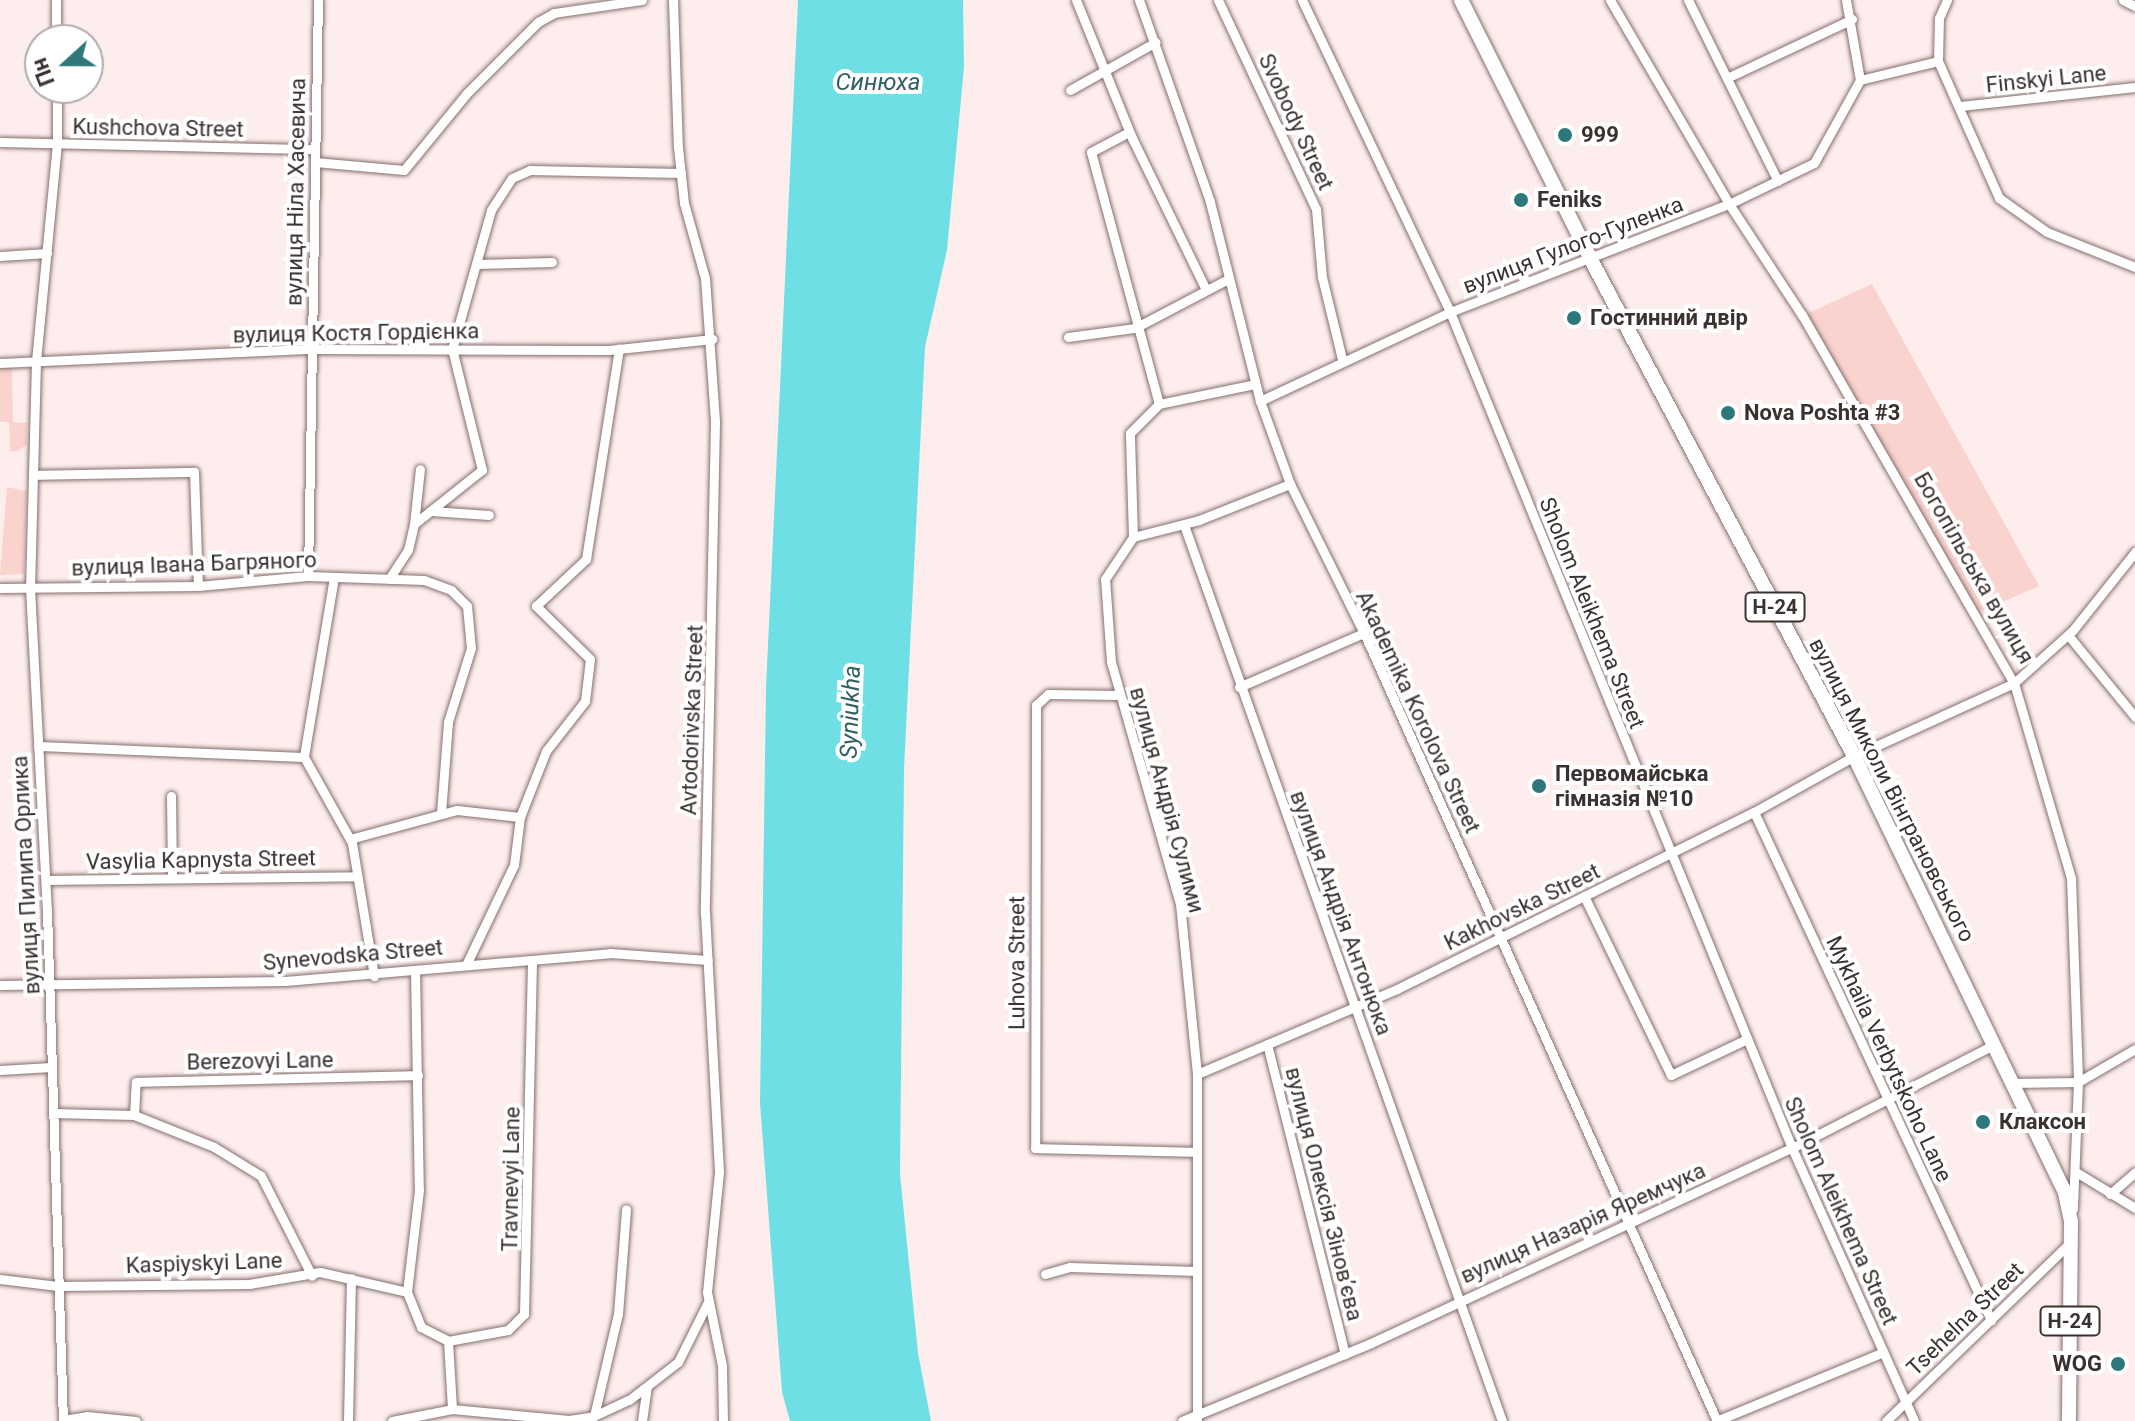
<!DOCTYPE html>
<html>
<head>
<meta charset="utf-8">
<style>
  body { margin:0 }
  #map { position:relative; width:2135px; height:1421px; overflow:hidden; background:#fdeeed; font-family:Roboto,sans-serif }
  div>[style] { position:absolute }
  [style*='--x'] { left:calc(var(--x)*1px); top:calc(var(--y)*1px); width:calc(var(--w)*1px); rotate:calc(var(--a)*1deg) }
  .green>* { inset:0; background:#fad3ce }
  .water>* { inset:0; background:#6ee0e5 }
  .roads { filter:drop-shadow(0 0 2px #846f6d) drop-shadow(0 0 2px #846f6d) }
  .minor>* { height:9px; margin:-4.5px; padding:0 4.5px; transform-origin:4.5px; border-radius:4.5px; background:#fff }
  .primary>* { height:14px; margin:-7px; padding:0 7px; transform-origin:7px; border-radius:7px; background:#fff }
  .dots>* { width:22px; height:22px; translate:-50% -50%; box-sizing:border-box; border:4px solid #fff; border-radius:50% }
  span { translate:-50% -50%; white-space:nowrap; text-align:center; line-height:1.15; -webkit-text-stroke:8px #fff; paint-order:stroke }
  .shield-label span { padding:2px 6px; background:#fff; border:2px solid; border-radius:6px; -webkit-text-stroke-width:0 }
  .shield-label { font-size:20px; color:#3a3130; font-weight:700 }
  .street-label { font-size:22px; color:#3a3130 }
  .poi-label { font-size:22px; color:#3a3130; font-weight:700 }
  .left { translate:0 -50%; text-align:left }
  .right { translate:-100% -50%; text-align:right }
  .water-label { font-size:24px; color:#2f6163; font-style:italic }
  .north { position:absolute; left:24px; top:24px; width:80px; height:80px; box-sizing:border-box; background:#fff; border:2px solid #b0adac; border-radius:50%; rotate:249deg; font-size:22px; font-weight:700; line-height:32px; text-align:center; color:#3a3130 }
  .north::after { content:''; display:block; margin:auto; width:28px; height:36px; background:#2e787b; clip-path:polygon(50% 0,100% 100%,50% 72%,0 100%) }
</style>
</head>
<body>
<div id="map">
  <div class="green">
    <div style="clip-path:polygon(1872px 284px,2039px 586px,1977px 613px,1804px 315px)"></div>
    <div style="clip-path:polygon(12px 366px,13px 422px,27px 423px,27px 444px,18px 451px,10px 451px,9px 422px,0 422px,0 367px)"></div>
    <div style="clip-path:polygon(7px 487px,26px 491px,24px 574px,0 575px)"></div>
  </div>
  <div class="water">
    <div style="clip-path:polygon(798px 0,963px 0,964px 67px,947px 250px,925px 347px,904px 769px,900px 1174px,918px 1353px,931px 1421px,790px 1421px,782px 1392px,760px 1103px,766px 688px)"></div>
  </div>
  <div class="roads">
    <div class="minor">
      <div style="--x:56;--y:0;--w:40;--a:90"></div>
      <div style="--x:673;--y:0;--w:147;--a:88.1"></div>
      <div style="--x:678;--y:147;--w:56;--a:83.9"></div>
      <div style="--x:684;--y:203;--w:78;--a:74.4"></div>
      <div style="--x:705;--y:278;--w:144;--a:86"></div>
      <div style="--x:715;--y:422;--w:491;--a:91.2"></div>
      <div style="--x:705;--y:913;--w:259;--a:86.9"></div>
      <div style="--x:719;--y:1172;--w:121;--a:95.7"></div>
      <div style="--x:707;--y:1292;--w:76;--a:78.5"></div>
      <div style="--x:722;--y:1366;--w:55;--a:89"></div>
      <div style="--x:1076;--y:0;--w:149;--a:67.9"></div>
      <div style="--x:1132;--y:138;--w:169;--a:64"></div>
      <div style="--x:1139;--y:0;--w:214;--a:70.6"></div>
      <div style="--x:1210;--y:202;--w:205;--a:75.9"></div>
      <div style="--x:1260;--y:401;--w:88;--a:70.1"></div>
      <div style="--x:1290;--y:484;--w:166;--a:63.6"></div>
      <div style="--x:1364;--y:633;--w:863;--a:65.87"></div>
      <div style="--x:1218;--y:0;--w:231;--a:64.9"></div>
      <div style="--x:1316;--y:209;--w:68;--a:85"></div>
      <div style="--x:1322;--y:277;--w:84;--a:76.3"></div>
      <div style="--x:1302;--y:0;--w:345;--a:64.6"></div>
      <div style="--x:1450;--y:312;--w:903;--a:67.75"></div>
      <div style="--x:1792;--y:1148;--w:299;--a:65.9"></div>
      <div style="--x:1610;--y:0;--w:236;--a:59.7"></div>
      <div style="--x:1729;--y:204;--w:133;--a:56.7"></div>
      <div style="--x:1802;--y:315;--w:425;--a:60.1"></div>
      <div style="--x:2014;--y:683;--w:203;--a:73.7"></div>
      <div style="--x:2071;--y:878;--w:204;--a:88"></div>
      <div style="--x:2078;--y:1082;--w:127;--a:92.3"></div>
      <div style="--x:1688;--y:0;--w:202;--a:63.6"></div>
      <div style="--x:1846;--y:0;--w:81;--a:80.1"></div>
      <div style="--x:2123;--y:0;--w:13;--a:27"></div>
      <div style="--x:1938;--y:61;--w:43;--a:-88.7"></div>
      <div style="--x:1939;--y:18;--w:20;--a:-66"></div>
      <div style="--x:1729;--y:77;--w:136;--a:-25.2"></div>
      <div style="--x:1860;--y:80;--w:80;--a:-13.7"></div>
      <div style="--x:1938;--y:61;--w:150;--a:66"></div>
      <div style="--x:1999;--y:198;--w:59;--a:35.3"></div>
      <div style="--x:2047;--y:232;--w:95;--a:21.7"></div>
      <div style="--x:57;--y:88;--w:55;--a:90"></div>
      <div style="--x:57;--y:143;--w:219;--a:95.5"></div>
      <div style="--x:36;--y:361;--w:227;--a:91.5"></div>
      <div style="--x:30;--y:588;--w:322;--a:87"></div>
      <div style="--x:47;--y:910;--w:511;--a:88.21"></div>
      <div style="--x:1070;--y:90;--w:98;--a:-29.2"></div>
      <div style="--x:1960;--y:106;--w:176;--a:-6.2"></div>
      <div style="--x:1129;--y:132;--w:43;--a:152.2"></div>
      <div style="--x:1091;--y:152;--w:261;--a:74.9"></div>
      <div style="--x:0;--y:142;--w:315;--a:1.3"></div>
      <div style="--x:315;--y:162;--w:89;--a:5.1"></div>
      <div style="--x:404;--y:170;--w:99;--a:-50.7"></div>
      <div style="--x:467;--y:93;--w:100;--a:-45"></div>
      <div style="--x:538;--y:22;--w:18;--a:-29"></div>
      <div style="--x:554;--y:13;--w:89;--a:-8.4"></div>
      <div style="--x:0;--y:256;--w:47;--a:-3.7"></div>
      <div style="--x:476;--y:264;--w:76;--a:-1.5"></div>
      <div style="--x:1068;--y:337;--w:68;--a:-7.7"></div>
      <div style="--x:1135;--y:328;--w:105;--a:-27.8"></div>
      <div style="--x:0;--y:363;--w:312;--a:-2.6"></div>
      <div style="--x:312;--y:349;--w:297;--a:0.2"></div>
      <div style="--x:609;--y:350;--w:104;--a:-6.1"></div>
      <div style="--x:1260;--y:401;--w:210;--a:-25.1"></div>
      <div style="--x:1450;--y:312;--w:299;--a:-21.2"></div>
      <div style="--x:1729;--y:204;--w:94;--a:-25.8"></div>
      <div style="--x:1814;--y:163;--w:95;--a:-61"></div>
      <div style="--x:33;--y:475;--w:161;--a:-1.1"></div>
      <div style="--x:194;--y:472;--w:114;--a:88"></div>
      <div style="--x:431;--y:511;--w:58;--a:3.9"></div>
      <div style="--x:414;--y:524;--w:55;--a:-83.8"></div>
      <div style="--x:1184;--y:525;--w:951;--a:70.46"></div>
      <div style="--x:1133;--y:537;--w:104;--a:-91.7"></div>
      <div style="--x:1130;--y:433;--w:41;--a:-45"></div>
      <div style="--x:1159;--y:404;--w:98;--a:-11.8"></div>
      <div style="--x:308;--y:576;--w:576;--a:-89.01"></div>
      <div style="--x:334;--y:577;--w:182;--a:99.5"></div>
      <div style="--x:304;--y:757;--w:98;--a:60.8"></div>
      <div style="--x:352;--y:843;--w:135;--a:80.6"></div>
      <div style="--x:389;--y:579;--w:35;--a:-57"></div>
      <div style="--x:408;--y:550;--w:27;--a:-77"></div>
      <div style="--x:414;--y:524;--w:87;--a:-38.5"></div>
      <div style="--x:482;--y:470;--w:125;--a:-103.9"></div>
      <div style="--x:452;--y:349;--w:144;--a:-74.3"></div>
      <div style="--x:491;--y:210;--w:38;--a:-57"></div>
      <div style="--x:512;--y:178;--w:20;--a:-24"></div>
      <div style="--x:530;--y:170;--w:151;--a:1.1"></div>
      <div style="--x:0;--y:588;--w:198;--a:-0.6"></div>
      <div style="--x:198;--y:586;--w:110;--a:-5.2"></div>
      <div style="--x:308;--y:576;--w:116;--a:2"></div>
      <div style="--x:424;--y:580;--w:29;--a:20"></div>
      <div style="--x:451;--y:590;--w:23;--a:45"></div>
      <div style="--x:467;--y:606;--w:42;--a:84.6"></div>
      <div style="--x:471;--y:648;--w:77;--a:107.3"></div>
      <div style="--x:448;--y:722;--w:92;--a:94.4"></div>
      <div style="--x:2068;--y:635;--w:106;--a:50.7"></div>
      <div style="--x:1239;--y:687;--w:136;--a:-23.4"></div>
      <div style="--x:1120;--y:695;--w:72;--a:-179.2"></div>
      <div style="--x:1048;--y:694;--w:16;--a:137"></div>
      <div style="--x:1036;--y:705;--w:443;--a:90.1"></div>
      <div style="--x:1035;--y:1148;--w:162;--a:1.4"></div>
      <div style="--x:38;--y:746;--w:266;--a:2.4"></div>
      <div style="--x:171;--y:796;--w:82;--a:89.3"></div>
      <div style="--x:1754;--y:812;--w:561;--a:64.99"></div>
      <div style="--x:350;--y:839;--w:111;--a:-15.2"></div>
      <div style="--x:457;--y:810;--w:63;--a:6.3"></div>
      <div style="--x:46;--y:880;--w:311;--a:-0.7"></div>
      <div style="--x:1584;--y:896;--w:199;--a:64.1"></div>
      <div style="--x:1671;--y:1075;--w:84;--a:-25.3"></div>
      <div style="--x:466;--y:965;--w:111;--a:-64.4"></div>
      <div style="--x:514;--y:865;--w:48;--a:-82.9"></div>
      <div style="--x:520;--y:817;--w:71;--a:-68.5"></div>
      <div style="--x:546;--y:751;--w:63;--a:-52"></div>
      <div style="--x:585;--y:701;--w:42;--a:-83.2"></div>
      <div style="--x:590;--y:659;--w:76;--a:-135.5"></div>
      <div style="--x:536;--y:606;--w:69;--a:-43.2"></div>
      <div style="--x:586;--y:559;--w:213;--a:-81.1"></div>
      <div style="--x:415;--y:970;--w:220;--a:89"></div>
      <div style="--x:419;--y:1190;--w:103;--a:96.7"></div>
      <div style="--x:407;--y:1292;--w:38;--a:68"></div>
      <div style="--x:421;--y:1327;--w:30;--a:27"></div>
      <div style="--x:448;--y:1341;--w:61;--a:-10.4"></div>
      <div style="--x:508;--y:1330;--w:23;--a:-45"></div>
      <div style="--x:524;--y:1314;--w:354;--a:-88.7"></div>
      <div style="--x:0;--y:985;--w:285;--a:-0.8"></div>
      <div style="--x:285;--y:981;--w:326;--a:-4.9"></div>
      <div style="--x:610;--y:953;--w:98;--a:4.1"></div>
      <div style="--x:1267;--y:1044;--w:320;--a:75.9"></div>
      <div style="--x:0;--y:1070;--w:51;--a:-3.4"></div>
      <div style="--x:1197;--y:1074;--w:217;--a:-23"></div>
      <div style="--x:1397;--y:989;--w:398;--a:-26.4"></div>
      <div style="--x:1754;--y:812;--w:115;--a:-29.2"></div>
      <div style="--x:1854;--y:756;--w:176;--a:-24.5"></div>
      <div style="--x:2014;--y:683;--w:79;--a:-41.9"></div>
      <div style="--x:2073;--y:630;--w:100;--a:-51.5"></div>
      <div style="--x:2011;--y:1083;--w:67;--a:-0.9"></div>
      <div style="--x:2078;--y:1082;--w:66;--a:-30.1"></div>
      <div style="--x:53;--y:1113;--w:81;--a:1.4"></div>
      <div style="--x:134;--y:1115;--w:86;--a:21.8"></div>
      <div style="--x:214;--y:1147;--w:55;--a:31.7"></div>
      <div style="--x:261;--y:1176;--w:112;--a:63"></div>
      <div style="--x:134;--y:1115;--w:33;--a:-87"></div>
      <div style="--x:136;--y:1082;--w:282;--a:-1.4"></div>
      <div style="--x:2076;--y:1172;--w:69;--a:31.4"></div>
      <div style="--x:2110;--y:1194;--w:33;--a:-41"></div>
      <div style="--x:1045;--y:1274;--w:26;--a:-16"></div>
      <div style="--x:1070;--y:1267;--w:127;--a:1.8"></div>
      <div style="--x:0;--y:1279;--w:58;--a:6.9"></div>
      <div style="--x:58;--y:1286;--w:191;--a:-0.6"></div>
      <div style="--x:249;--y:1284;--w:72;--a:-9.6"></div>
      <div style="--x:320;--y:1272;--w:89;--a:12.9"></div>
      <div style="--x:448;--y:1341;--w:68;--a:86.6"></div>
      <div style="--x:594;--y:1416;--w:105;--a:-76.8"></div>
      <div style="--x:618;--y:1314;--w:105;--a:-85.6"></div>
      <div style="--x:63;--y:1420;--w:24;--a:-9"></div>
      <div style="--x:87;--y:1416;--w:49;--a:5.8"></div>
      <div style="--x:348;--y:1421;--w:143;--a:-88.8"></div>
      <div style="--x:392;--y:1421;--w:61;--a:-11.3"></div>
      <div style="--x:452;--y:1409;--w:118;--a:5.4"></div>
      <div style="--x:569;--y:1420;--w:25;--a:-9"></div>
      <div style="--x:594;--y:1416;--w:38;--a:-25"></div>
      <div style="--x:629;--y:1400;--w:62;--a:-37.8"></div>
      <div style="--x:678;--y:1362;--w:67;--a:-63.4"></div>
      <div style="--x:642;--y:1421;--w:34;--a:-82"></div>
      <div style="--x:1182;--y:1421;--w:204;--a:-22.4"></div>
      <div style="--x:1371;--y:1343;--w:464;--a:-24.9"></div>
      <div style="--x:1792;--y:1148;--w:226;--a:-27.1"></div>
      <div style="--x:1197;--y:1421;--w:347;--a:-90"></div>
      <div style="--x:1197;--y:1074;--w:171;--a:-95.7"></div>
      <div style="--x:1180;--y:904;--w:252;--a:-105.9"></div>
      <div style="--x:1111;--y:662;--w:83;--a:-94.1"></div>
      <div style="--x:1105;--y:579;--w:50;--a:-56.3"></div>
      <div style="--x:1133;--y:537;--w:68;--a:-14.4"></div>
      <div style="--x:1199;--y:520;--w:98;--a:-21.6"></div>
      <div style="--x:1716;--y:1421;--w:181;--a:-22.4"></div>
      <div style="--x:1886;--y:1421;--w:256;--a:-44.1"></div>
    </div>
    <div class="primary">
      <div style="--x:1461;--y:0;--w:286;--a:63.4"></div>
      <div style="--x:1589;--y:256;--w:566;--a:62.08"></div>
      <div style="--x:1854;--y:756;--w:485;--a:64.2"></div>
      <div style="--x:2065;--y:1193;--w:30;--a:78"></div>
      <div style="--x:2071;--y:1222;--w:199;--a:90.6"></div>
    </div>
  </div>
  <div class="dots">
    <div style="left:1565px;top:135px;background:#2e787b"></div>
    <div style="left:1521px;top:200px;background:#2e787b"></div>
    <div style="left:1574px;top:318px;background:#2e787b"></div>
    <div style="left:1728px;top:413px;background:#2e787b"></div>
    <div style="left:1539px;top:786px;background:#2e787b"></div>
    <div style="left:1983px;top:1122px;background:#2e787b"></div>
    <div style="left:2118px;top:1364px;background:#2e787b"></div>
  </div>
  <div class="shield-label">
    <span style="left:1775px;top:607px">Н-24</span>
    <span style="left:2070px;top:1321px">Н-24</span>
  </div>
  <div class="street-label">
    <span style="left:2046px;top:79px;rotate:-6deg">Finskyi Lane</span>
    <span style="left:1296px;top:122px;rotate:65deg">Svobody Street</span>
    <span style="left:158px;top:128px;rotate:1deg">Kushchova Street</span>
    <span style="left:296px;top:192px;rotate:-89deg">вулиця Ніла Хасевича</span>
    <span style="left:1573px;top:245px;rotate:-21deg">вулиця Гулого-Гуленка</span>
    <span style="left:356px;top:333px;rotate:-1deg">вулиця Костя Гордієнка</span>
    <span style="left:194px;top:564px;rotate:-2deg">вулиця Івана Багряного</span>
    <span style="left:1974px;top:568px;rotate:60deg">Богопільська вулиця</span>
    <span style="left:1592px;top:613px;rotate:68deg">Sholom Aleikhema Street</span>
    <span style="left:1418px;top:712px;rotate:65deg">Akademika Korolova Street</span>
    <span style="left:692px;top:720px;rotate:-88deg">Avtodorivska Street</span>
    <span style="left:1892px;top:790px;rotate:63deg">вулиця Миколи Вінграновського</span>
    <span style="left:1167px;top:800px;rotate:75deg">вулиця Андрія Сулими</span>
    <span style="left:201px;top:860px;rotate:-1deg">Vasylia Kapnysta Street</span>
    <span style="left:26px;top:875px;rotate:-93deg">вулиця Пилипа Орлика</span>
    <span style="left:1522px;top:907px;rotate:-26deg">Kakhovska Street</span>
    <span style="left:1341px;top:913px;rotate:70deg">вулиця Андрія Антонюка</span>
    <span style="left:353px;top:955px;rotate:-5deg">Synevodska Street</span>
    <span style="left:1017px;top:963px;rotate:-90deg">Luhova Street</span>
    <span style="left:1889px;top:1059px;rotate:65deg">Mykhaila Verbytskoho Lane</span>
    <span style="left:260px;top:1061px;rotate:-1deg">Berezovyi Lane</span>
    <span style="left:511px;top:1179px;rotate:-89deg">Travnevyi Lane</span>
    <span style="left:1324px;top:1194px;rotate:76deg">вулиця Олексія Зіновʼєва</span>
    <span style="left:1841px;top:1211px;rotate:66deg">Sholom Aleikhema Street</span>
    <span style="left:1583px;top:1223px;rotate:-24deg">вулиця Назарія Яремчука</span>
    <span style="left:204px;top:1263px;rotate:-2deg">Kaspiyskyi Lane</span>
    <span style="left:1965px;top:1319px;rotate:-44deg">Tsehelna Street</span>
  </div>
  <div class="poi-label">
    <span class="left" style="left:1581px;top:135px">999</span>
    <span class="left" style="left:1537px;top:200px">Feniks</span>
    <span class="left" style="left:1590px;top:318px">Гостинний двір</span>
    <span class="left" style="left:1744px;top:413px">Nova Poshta #3</span>
    <span class="left" style="left:1555px;top:786px">Первомайська<br>гімназія №10</span>
    <span class="left" style="left:1999px;top:1122px">Клаксон</span>
    <span class="right" style="left:2102px;top:1364px">WOG</span>
  </div>
  <div class="water-label">
    <span style="left:878px;top:83px">Синюха</span>
    <span style="left:851px;top:712px;rotate:-88deg">Syniukha</span>
  </div>
  <div class="north">Пн</div>
</div>
</body>
</html>
